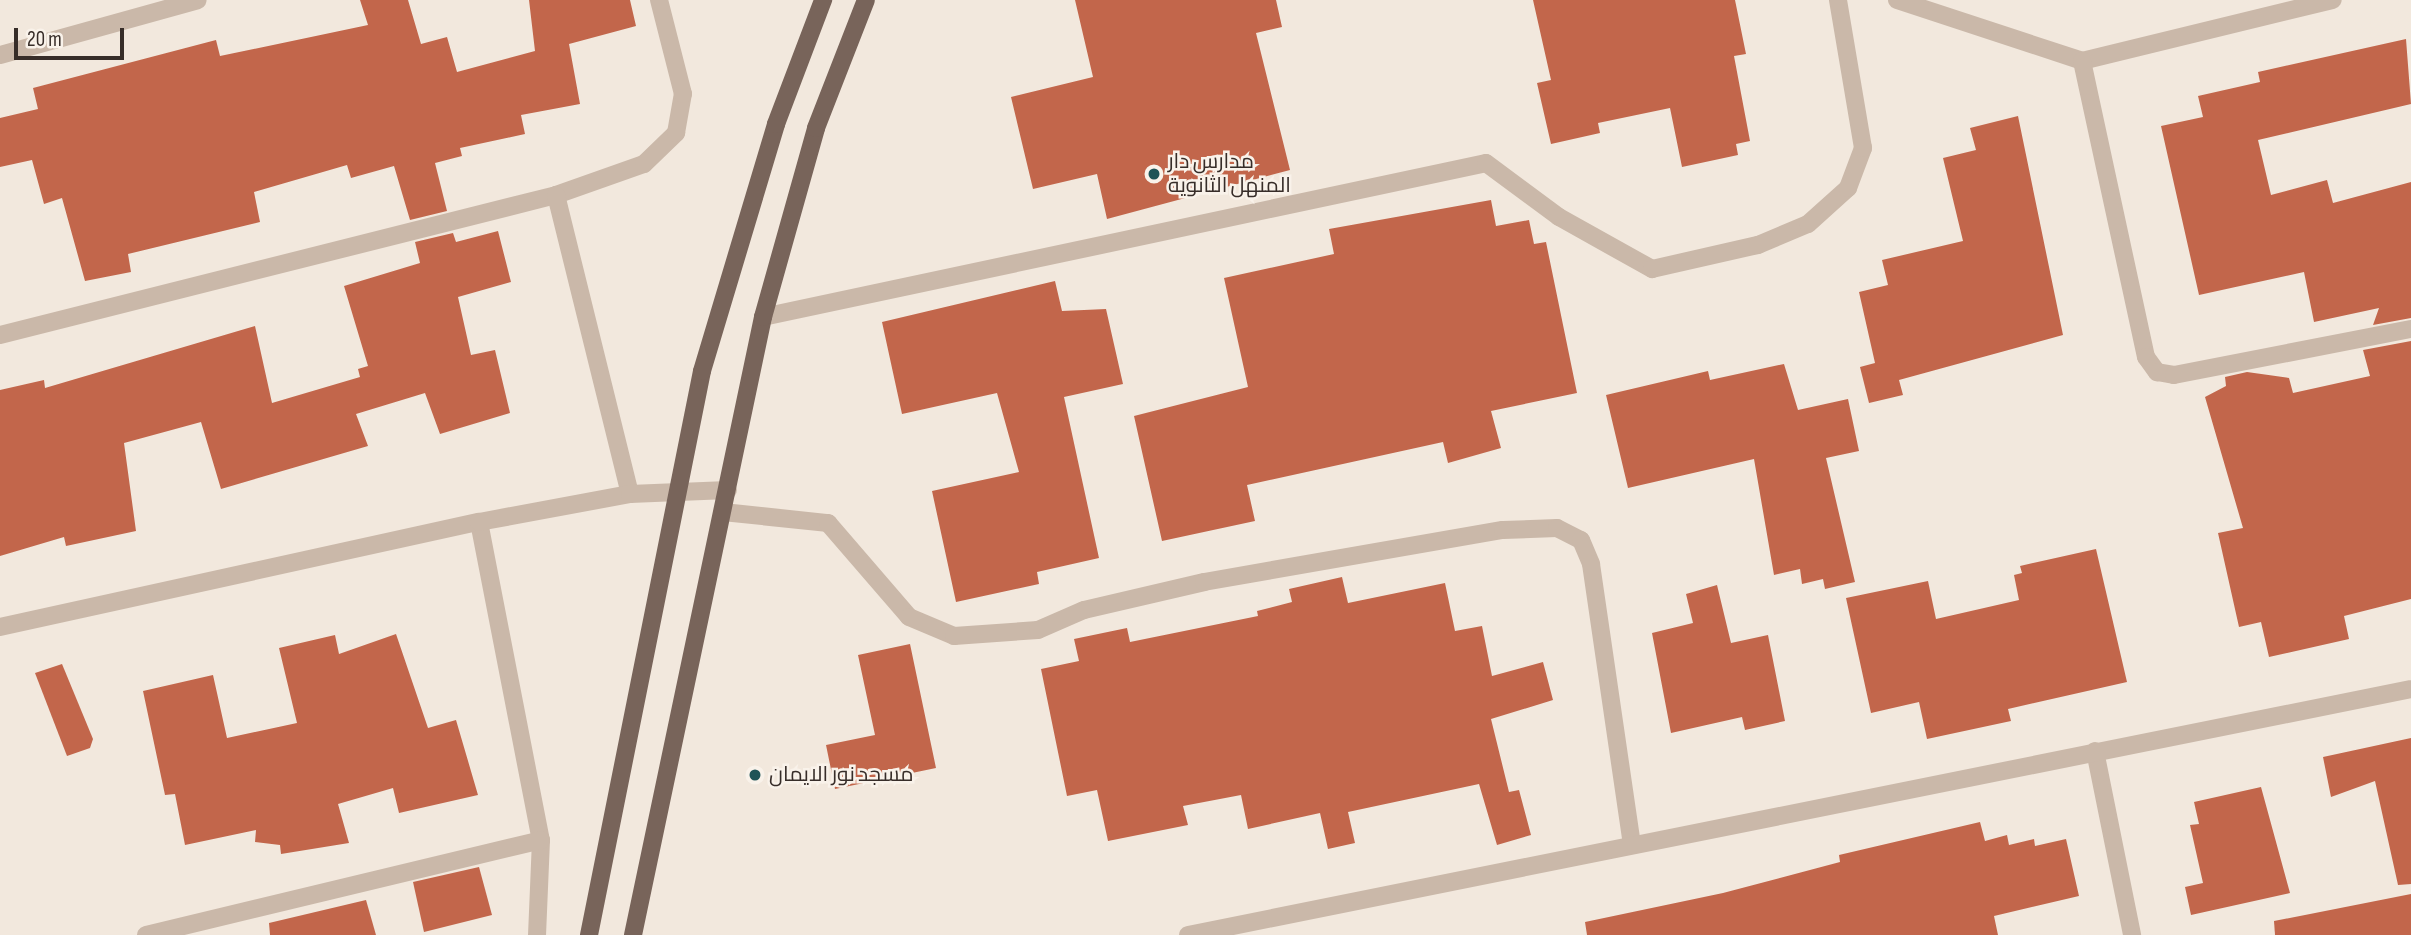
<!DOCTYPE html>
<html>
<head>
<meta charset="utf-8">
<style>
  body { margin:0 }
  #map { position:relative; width:2411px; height:935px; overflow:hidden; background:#f2e8dd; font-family:"Sofia Sans Condensed",Cairo,sans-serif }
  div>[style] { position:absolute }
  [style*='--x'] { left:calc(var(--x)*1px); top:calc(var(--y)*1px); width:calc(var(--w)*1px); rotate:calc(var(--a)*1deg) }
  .building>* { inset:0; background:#c2664b }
  .minor>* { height:18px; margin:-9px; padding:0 9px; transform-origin:9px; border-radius:9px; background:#cab8a9 }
  .major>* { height:18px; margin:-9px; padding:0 9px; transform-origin:9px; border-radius:9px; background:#78645a }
  .dots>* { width:19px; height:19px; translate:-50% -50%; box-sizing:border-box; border:4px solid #f9f2ea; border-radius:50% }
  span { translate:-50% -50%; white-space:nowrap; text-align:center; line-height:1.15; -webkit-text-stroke:5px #f9f2ea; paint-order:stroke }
  .poi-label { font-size:21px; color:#372d29 }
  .left { translate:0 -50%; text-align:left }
  .scale { position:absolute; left:14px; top:28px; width:110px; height:32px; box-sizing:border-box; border:4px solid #372d29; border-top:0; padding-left:9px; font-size:21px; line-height:24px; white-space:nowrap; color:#372d29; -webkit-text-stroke:5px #f9f2ea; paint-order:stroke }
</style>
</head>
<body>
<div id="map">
  <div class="building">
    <div style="clip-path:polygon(360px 0,408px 0,421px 44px,447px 37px,457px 72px,535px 51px,529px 0,630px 0,636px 26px,569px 44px,580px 104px,521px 115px,525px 134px,460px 148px,462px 156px,435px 163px,447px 211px,410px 220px,394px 166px,351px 178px,347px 165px,254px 192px,260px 222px,128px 254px,131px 272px,85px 281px,62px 198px,44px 204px,32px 160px,0 167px,0 118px,38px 109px,33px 88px,216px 40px,220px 56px,368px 25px)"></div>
    <div style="clip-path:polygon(1075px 0,1276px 0,1282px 27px,1256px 33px,1290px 170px,1107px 219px,1097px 174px,1033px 189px,1011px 97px,1093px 77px)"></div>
    <div style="clip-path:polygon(1533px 0,1735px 0,1746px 54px,1734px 56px,1750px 141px,1736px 144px,1738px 155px,1682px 167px,1670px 108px,1598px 123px,1600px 133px,1551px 144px,1537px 83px,1551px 80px)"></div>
    <div style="clip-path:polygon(2406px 39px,2411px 104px,2258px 140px,2271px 195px,2327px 180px,2333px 203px,2411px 182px,2411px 318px,2373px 325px,2379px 308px,2314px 322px,2304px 272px,2199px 295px,2161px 126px,2203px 117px,2198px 96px,2260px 82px,2258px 72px)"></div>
    <div style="clip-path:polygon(2018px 116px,2063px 335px,1899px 380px,1903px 395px,1869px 403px,1860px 367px,1875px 363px,1859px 292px,1888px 285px,1882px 260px,1963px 241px,1943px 158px,1976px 150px,1970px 128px)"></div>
    <div style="clip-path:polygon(1491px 200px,1496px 226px,1529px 220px,1534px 244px,1546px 242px,1577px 393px,1491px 411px,1501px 448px,1448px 463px,1443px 442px,1247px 485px,1255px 521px,1162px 541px,1134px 416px,1248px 387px,1224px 278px,1334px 254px,1329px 229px)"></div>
    <div style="clip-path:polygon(498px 231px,511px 282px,458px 297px,471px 355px,495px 350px,510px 413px,440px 434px,425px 393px,356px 414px,368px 446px,221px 489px,201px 422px,124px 443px,136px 531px,66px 546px,64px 537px,0 556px,0 390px,44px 380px,45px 388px,255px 326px,272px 403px,360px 377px,358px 369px,368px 366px,344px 286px,420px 263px,415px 242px,453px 233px,456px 242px)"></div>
    <div style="clip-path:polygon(1055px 281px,1062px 311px,1106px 309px,1123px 384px,1064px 397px,1099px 558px,1037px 572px,1039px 584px,956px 602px,932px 491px,1019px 472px,997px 393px,902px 414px,882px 322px)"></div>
    <div style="clip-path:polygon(2411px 341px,2411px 599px,2344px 616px,2349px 639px,2269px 657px,2261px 622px,2239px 627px,2218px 533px,2243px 528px,2205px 397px,2226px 386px,2225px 377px,2247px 372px,2289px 378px,2293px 393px,2370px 376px,2363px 350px)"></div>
    <div style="clip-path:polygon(1784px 364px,1798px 410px,1848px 399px,1859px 451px,1826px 458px,1855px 582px,1825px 589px,1823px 579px,1802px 584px,1800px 569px,1774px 575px,1754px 459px,1628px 488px,1606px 395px,1708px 371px,1710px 380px)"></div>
    <div style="clip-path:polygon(2096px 549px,2127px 682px,2008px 709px,2011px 721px,1927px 739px,1919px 702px,1871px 713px,1846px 598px,1928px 581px,1936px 619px,2019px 600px,2014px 575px,2022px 573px,2020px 566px)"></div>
    <div style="clip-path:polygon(1342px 577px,1348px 603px,1445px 583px,1455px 631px,1482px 626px,1492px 676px,1543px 662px,1553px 700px,1491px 719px,1509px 792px,1519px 790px,1531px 835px,1497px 845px,1479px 784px,1348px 812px,1355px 843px,1328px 849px,1320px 813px,1248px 829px,1241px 795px,1183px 806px,1188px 825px,1108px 841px,1097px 790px,1067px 796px,1041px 669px,1079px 661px,1074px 639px,1127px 628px,1130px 642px,1258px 616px,1257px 611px,1292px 602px,1289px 589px)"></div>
    <div style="clip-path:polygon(1717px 585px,1731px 643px,1768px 635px,1785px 721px,1745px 730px,1742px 717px,1671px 733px,1652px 633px,1693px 623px,1686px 594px)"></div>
    <div style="clip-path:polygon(396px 634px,428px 728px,456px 720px,478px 795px,399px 813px,393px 788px,338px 804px,349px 843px,281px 854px,280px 845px,255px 842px,256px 830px,185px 845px,175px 794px,165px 795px,143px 691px,213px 675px,227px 738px,297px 723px,279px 648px,335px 635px,339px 654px)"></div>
    <div style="clip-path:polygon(910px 644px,936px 768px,835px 789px,826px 745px,875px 735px,858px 655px)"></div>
    <div style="clip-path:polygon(62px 664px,93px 739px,90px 748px,67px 756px,35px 673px)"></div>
    <div style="clip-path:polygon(2411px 738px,2411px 884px,2398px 885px,2375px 781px,2331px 797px,2323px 757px)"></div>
    <div style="clip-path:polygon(2261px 787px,2290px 893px,2191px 915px,2185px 887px,2203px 883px,2190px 825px,2199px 824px,2194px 802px)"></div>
    <div style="clip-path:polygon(1980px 822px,1985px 841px,2007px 835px,2009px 845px,2034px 839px,2035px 846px,2066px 839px,2079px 896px,1994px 916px,1998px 935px,1587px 935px,1585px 922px,1723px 893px,1840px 862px,1839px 855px)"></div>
    <div style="clip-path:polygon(479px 867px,492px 915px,424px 932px,413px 882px)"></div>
    <div style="clip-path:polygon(2411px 894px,2411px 935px,2275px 935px,2274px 921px)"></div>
    <div style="clip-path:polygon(366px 900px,376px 935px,270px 935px,269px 923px)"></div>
  </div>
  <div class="minor">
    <div style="--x:1897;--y:0;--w:195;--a:18.2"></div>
    <div style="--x:2082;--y:61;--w:258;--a:-13.7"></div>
    <div style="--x:0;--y:55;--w:205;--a:-15.5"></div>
    <div style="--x:2082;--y:61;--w:303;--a:77.8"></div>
    <div style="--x:2146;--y:357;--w:19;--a:54"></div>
    <div style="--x:2157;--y:372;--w:17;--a:10"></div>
    <div style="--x:2174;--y:375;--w:241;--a:-11"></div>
    <div style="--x:556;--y:195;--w:93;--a:-19.4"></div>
    <div style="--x:644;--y:164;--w:45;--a:-44.1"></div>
    <div style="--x:676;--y:133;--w:40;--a:-80"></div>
    <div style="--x:683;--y:94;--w:97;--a:-104.3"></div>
    <div style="--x:763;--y:317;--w:739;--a:-12.02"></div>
    <div style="--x:1486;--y:163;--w:91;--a:36.5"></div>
    <div style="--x:1559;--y:217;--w:107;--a:29.2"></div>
    <div style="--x:1652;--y:269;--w:109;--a:-12.8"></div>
    <div style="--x:1758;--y:245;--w:54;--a:-22.8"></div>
    <div style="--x:1808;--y:224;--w:54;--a:-42"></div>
    <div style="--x:1848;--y:188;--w:43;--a:-69.4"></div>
    <div style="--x:1863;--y:148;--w:150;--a:-99.6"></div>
    <div style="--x:0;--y:335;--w:573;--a:-14.13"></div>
    <div style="--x:556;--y:195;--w:308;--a:76.1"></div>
    <div style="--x:723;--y:512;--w:106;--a:6"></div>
    <div style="--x:828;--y:523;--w:124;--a:49.2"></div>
    <div style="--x:909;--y:617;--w:49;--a:22.9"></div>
    <div style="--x:954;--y:636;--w:84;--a:-4.1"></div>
    <div style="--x:1038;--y:630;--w:50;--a:-23.5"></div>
    <div style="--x:1084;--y:610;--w:123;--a:-13.1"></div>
    <div style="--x:1204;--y:582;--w:303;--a:-9.9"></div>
    <div style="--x:1503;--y:530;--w:54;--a:-2.1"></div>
    <div style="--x:1557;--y:528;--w:27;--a:27"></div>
    <div style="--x:1581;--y:540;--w:26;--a:67"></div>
    <div style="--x:1591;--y:564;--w:283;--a:81.7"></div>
    <div style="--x:479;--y:522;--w:324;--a:79"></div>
    <div style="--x:541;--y:840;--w:95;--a:92.4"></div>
    <div style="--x:0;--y:627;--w:490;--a:-12.4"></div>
    <div style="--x:479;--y:522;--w:154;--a:-10.5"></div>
    <div style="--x:630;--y:494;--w:98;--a:-2.3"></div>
    <div style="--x:2095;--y:751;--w:188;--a:78.6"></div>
    <div style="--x:146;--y:935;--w:406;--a:-13.5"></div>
    <div style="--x:1188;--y:935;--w:1247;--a:-11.37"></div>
  </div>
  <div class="major">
    <div style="--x:589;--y:935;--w:575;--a:-78.67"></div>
    <div style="--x:702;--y:371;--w:258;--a:-73.3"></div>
    <div style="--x:776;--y:124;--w:133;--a:-69.2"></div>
    <div style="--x:633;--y:935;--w:632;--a:-78.12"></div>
    <div style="--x:763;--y:317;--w:196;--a:-74.3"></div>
    <div style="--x:816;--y:128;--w:137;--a:-68.7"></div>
  </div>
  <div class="dots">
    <div style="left:1154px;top:174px;background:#1f5457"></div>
    <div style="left:755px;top:775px;background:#1f5457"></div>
  </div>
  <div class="poi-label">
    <span class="left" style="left:1168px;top:174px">مدارس دار<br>المنهل الثانوية</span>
    <span class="left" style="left:769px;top:775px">مسجد نور الايمان</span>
  </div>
  <div class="scale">20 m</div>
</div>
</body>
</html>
